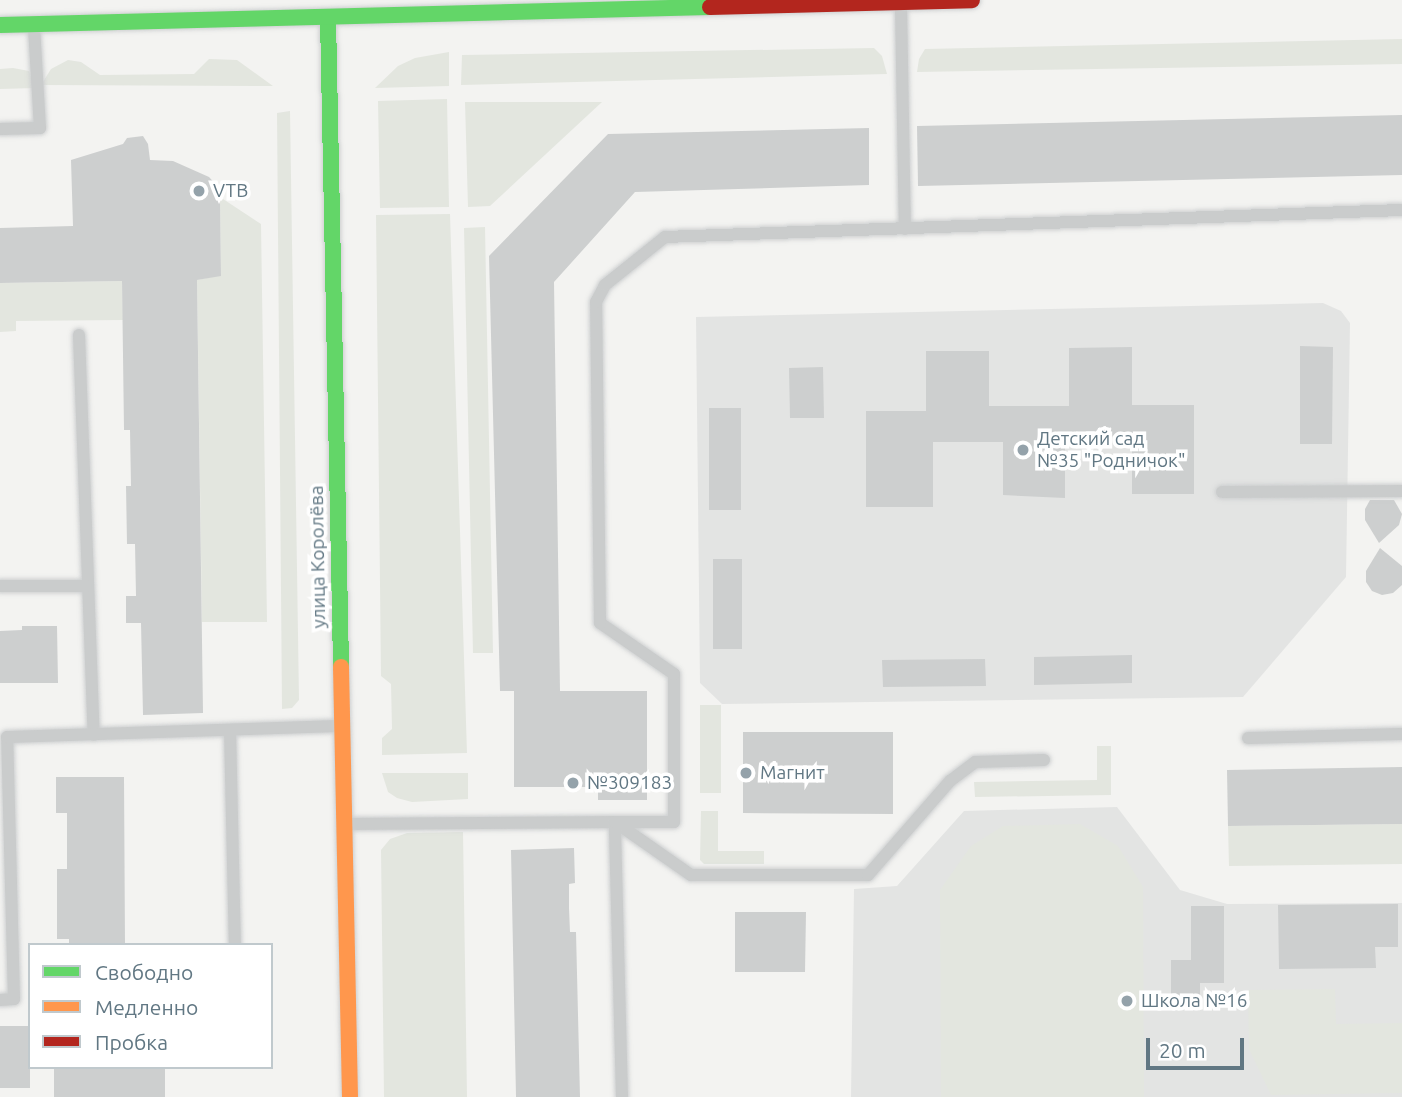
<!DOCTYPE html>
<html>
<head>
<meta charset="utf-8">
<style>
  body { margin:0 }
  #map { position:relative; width:1402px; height:1097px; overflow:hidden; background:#f3f3f1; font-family:Ubuntu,sans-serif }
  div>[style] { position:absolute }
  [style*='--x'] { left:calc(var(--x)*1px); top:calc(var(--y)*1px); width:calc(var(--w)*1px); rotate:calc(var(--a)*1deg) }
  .built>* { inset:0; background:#e3e4e3 }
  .green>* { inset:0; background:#e3e6df }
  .building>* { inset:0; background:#cdcfcf }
  .roads { filter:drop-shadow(0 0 2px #ced0d1) drop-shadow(0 0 2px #ced0d1) }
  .lane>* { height:12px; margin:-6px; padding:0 6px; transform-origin:6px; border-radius:6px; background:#cacccc }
  .fast>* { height:16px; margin:-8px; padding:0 8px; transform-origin:8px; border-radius:8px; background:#63d668 }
  .slow>* { height:16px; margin:-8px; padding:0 8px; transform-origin:8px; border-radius:8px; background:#ff974d }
  .jam>* { height:16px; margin:-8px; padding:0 8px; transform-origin:8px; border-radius:8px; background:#b3261e }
  .dots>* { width:19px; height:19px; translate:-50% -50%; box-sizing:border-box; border:4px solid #fff; border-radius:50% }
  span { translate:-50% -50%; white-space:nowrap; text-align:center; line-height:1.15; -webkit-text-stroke:7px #fff; paint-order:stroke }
  .poi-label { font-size:19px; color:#617783 }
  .left { translate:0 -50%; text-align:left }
  .street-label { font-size:19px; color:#617783 }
  .legend { position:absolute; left:28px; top:943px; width:245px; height:126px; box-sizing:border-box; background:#fff; border:2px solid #c0c9cd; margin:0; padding:9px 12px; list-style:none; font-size:21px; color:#617783 }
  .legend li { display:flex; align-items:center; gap:14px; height:35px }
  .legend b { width:35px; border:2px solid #c0c9cd }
  .scale { position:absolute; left:1146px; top:1038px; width:98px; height:32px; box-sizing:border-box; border:4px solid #617783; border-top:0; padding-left:9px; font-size:21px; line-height:24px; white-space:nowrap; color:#617783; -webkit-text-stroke:5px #fff; paint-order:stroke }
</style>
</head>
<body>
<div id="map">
  <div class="built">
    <div style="clip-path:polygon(1323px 303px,1341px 311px,1350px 323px,1346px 577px,1243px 697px,722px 704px,700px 683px,696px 317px)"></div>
    <div style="clip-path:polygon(1117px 807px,1180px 890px,1227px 904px,1402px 903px,1402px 1097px,851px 1097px,854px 889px,897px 886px,964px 811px)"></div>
  </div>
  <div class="green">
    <div style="clip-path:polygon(1402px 39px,1402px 64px,917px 72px,919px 59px,925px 49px)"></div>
    <div style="clip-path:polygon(874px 48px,882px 56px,887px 74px,461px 85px,462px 55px)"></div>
    <div style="clip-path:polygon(449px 52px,449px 86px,375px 88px,398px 66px,415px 58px)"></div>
    <div style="clip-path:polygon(209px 59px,237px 60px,273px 86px,41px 85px,51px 69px,68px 60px,81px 62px,100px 75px,194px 74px)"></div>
    <div style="clip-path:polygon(13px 68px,29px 71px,35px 88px,0 89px,0 69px)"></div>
    <div style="clip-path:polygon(447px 99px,449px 207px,380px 208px,378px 101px)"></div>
    <div style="clip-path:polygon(465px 102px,602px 102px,490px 206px,468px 207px)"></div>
    <div style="clip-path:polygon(290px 111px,299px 700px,292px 708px,282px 709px,277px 113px)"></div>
    <div style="clip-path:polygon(220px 197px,261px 224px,267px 622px,202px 622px,197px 280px,221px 275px)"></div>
    <div style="clip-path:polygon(450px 214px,467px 753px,382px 755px,382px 738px,392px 729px,391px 684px,381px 676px,376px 215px)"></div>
    <div style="clip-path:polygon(485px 227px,493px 653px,473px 653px,464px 228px)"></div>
    <div style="clip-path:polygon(122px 281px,123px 320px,16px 321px,16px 331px,0 332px,0 283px)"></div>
    <div style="clip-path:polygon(700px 705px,721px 705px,721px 793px,700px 793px)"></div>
    <div style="clip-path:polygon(1097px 746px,1111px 746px,1111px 795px,975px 797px,974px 782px,1097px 780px)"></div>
    <div style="clip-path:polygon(382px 773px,468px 773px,468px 799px,412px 802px,397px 798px,388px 792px)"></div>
    <div style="clip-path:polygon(701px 811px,718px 811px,718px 851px,764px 851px,764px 864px,704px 864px,700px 860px)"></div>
    <div style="clip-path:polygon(1080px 824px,1118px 846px,1143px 887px,1144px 1097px,941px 1097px,940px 890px,971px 846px,1003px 826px)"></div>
    <div style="clip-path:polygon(1402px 824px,1402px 864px,1229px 866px,1228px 826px)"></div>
    <div style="clip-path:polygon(463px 832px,467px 1097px,384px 1097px,381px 850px,390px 839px,407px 833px)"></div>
    <div style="clip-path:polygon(1335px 989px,1336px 1024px,1402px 1023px,1402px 1093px,1271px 1095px,1249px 1049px,1248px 990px)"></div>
  </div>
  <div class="building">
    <div style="clip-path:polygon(1402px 115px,1402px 175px,918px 186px,917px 126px)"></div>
    <div style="clip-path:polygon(869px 128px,869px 185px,635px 192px,554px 282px,560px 691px,647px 691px,647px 800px,598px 800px,598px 787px,514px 787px,514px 691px,500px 691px,489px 256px,608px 134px)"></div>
    <div style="clip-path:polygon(143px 136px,148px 144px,150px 160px,173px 161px,209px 177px,219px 188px,220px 197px,221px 276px,197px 280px,203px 713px,143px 715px,141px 623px,126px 623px,126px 596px,136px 596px,135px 544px,127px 544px,126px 486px,131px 486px,130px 430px,124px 430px,122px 281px,0 283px,0 228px,73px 226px,71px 160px,123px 144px,127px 138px)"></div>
    <div style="clip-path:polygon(1300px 346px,1333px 347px,1332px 444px,1300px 444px)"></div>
    <div style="clip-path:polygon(1132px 347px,1132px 405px,1194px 405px,1194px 494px,1132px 494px,1132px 436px,1065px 437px,1065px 498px,1003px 495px,1003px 442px,933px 442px,933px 507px,866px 507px,866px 411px,926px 411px,926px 351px,989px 351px,989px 406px,1069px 406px,1069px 348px)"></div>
    <div style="clip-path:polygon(823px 367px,824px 418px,790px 418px,789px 368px)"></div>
    <div style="clip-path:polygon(709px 408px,741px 408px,741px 510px,709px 510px)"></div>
    <div style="clip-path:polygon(1370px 500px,1394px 500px,1402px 514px,1399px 525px,1379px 543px,1365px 520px,1365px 509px)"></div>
    <div style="clip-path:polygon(1380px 548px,1402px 566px,1402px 585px,1393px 593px,1382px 595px,1372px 591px,1366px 582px,1366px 571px)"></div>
    <div style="clip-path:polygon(713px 559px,742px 559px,742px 649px,713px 649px)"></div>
    <div style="clip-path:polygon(22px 626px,57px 626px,58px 683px,0 683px,0 631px,22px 630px)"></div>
    <div style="clip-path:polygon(1132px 655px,1132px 683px,1034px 685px,1034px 657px)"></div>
    <div style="clip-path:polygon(985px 659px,986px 686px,883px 687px,882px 660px)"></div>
    <div style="clip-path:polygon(743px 732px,893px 732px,893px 814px,743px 813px)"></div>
    <div style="clip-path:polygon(1402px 767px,1402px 824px,1228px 826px,1227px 770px)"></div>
    <div style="clip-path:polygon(56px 777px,124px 777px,125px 945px,69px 945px,69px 939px,57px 939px,57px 869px,67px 869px,67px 813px,56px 813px)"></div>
    <div style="clip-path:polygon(574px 848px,575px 883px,569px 884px,569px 908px,570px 932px,576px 932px,580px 1097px,516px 1097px,511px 850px)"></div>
    <div style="clip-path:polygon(1398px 904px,1398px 947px,1375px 947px,1376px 968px,1279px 969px,1278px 905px)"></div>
    <div style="clip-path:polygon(1191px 906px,1224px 906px,1224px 983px,1200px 983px,1200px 1001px,1171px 1001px,1171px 960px,1191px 960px)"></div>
    <div style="clip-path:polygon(735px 912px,806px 912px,805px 972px,735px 972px)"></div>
    <div style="clip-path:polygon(0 1026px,30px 1026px,30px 1088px,0 1088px)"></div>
    <div style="clip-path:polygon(54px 1067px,165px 1067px,165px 1097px,54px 1097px)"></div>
  </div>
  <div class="roads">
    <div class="lane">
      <div style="--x:901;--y:6;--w:223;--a:89"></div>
      <div style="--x:0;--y:129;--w:40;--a:-1.4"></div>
      <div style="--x:40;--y:128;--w:100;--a:-93.4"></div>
      <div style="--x:79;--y:335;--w:400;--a:87.9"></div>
      <div style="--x:1222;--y:492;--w:180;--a:-0.3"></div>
      <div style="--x:0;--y:586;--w:86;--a:0"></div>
      <div style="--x:230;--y:730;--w:215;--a:88.7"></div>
      <div style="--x:1248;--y:738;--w:154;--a:-1.5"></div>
      <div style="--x:346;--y:824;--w:269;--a:-0.4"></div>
      <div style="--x:615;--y:822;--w:93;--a:34.9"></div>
      <div style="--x:691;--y:875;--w:177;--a:0"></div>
      <div style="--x:868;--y:875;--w:125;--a:-48.9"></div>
      <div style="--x:950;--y:781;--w:31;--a:-37"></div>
      <div style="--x:975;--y:762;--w:69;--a:-1.7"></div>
      <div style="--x:0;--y:1000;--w:14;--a:-4"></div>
      <div style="--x:14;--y:999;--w:262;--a:-91.5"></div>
      <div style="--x:7;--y:737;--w:332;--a:-1.9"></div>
      <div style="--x:622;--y:1097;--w:275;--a:-91.5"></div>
      <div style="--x:615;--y:822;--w:59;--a:0"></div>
      <div style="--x:674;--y:822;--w:148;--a:-90"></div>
      <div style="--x:674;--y:674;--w:90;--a:-145.4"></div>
      <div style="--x:600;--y:623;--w:321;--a:-90.7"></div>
      <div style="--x:596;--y:302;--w:19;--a:-62"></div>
      <div style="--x:605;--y:285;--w:77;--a:-38.7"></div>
      <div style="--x:665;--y:237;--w:737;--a:-2.1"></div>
    </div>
    <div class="fast">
      <div style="--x:328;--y:17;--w:650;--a:88.85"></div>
      <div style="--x:0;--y:25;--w:710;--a:-1.45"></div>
    </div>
    <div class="slow">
      <div style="--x:341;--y:667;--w:430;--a:88.8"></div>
    </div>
    <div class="jam">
      <div style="--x:710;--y:7;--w:262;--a:-1.5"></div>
    </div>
  </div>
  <div class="dots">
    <div style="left:199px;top:191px;background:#94a2aa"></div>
    <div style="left:1023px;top:450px;background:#94a2aa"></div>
    <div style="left:746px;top:773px;background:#94a2aa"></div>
    <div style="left:573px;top:783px;background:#94a2aa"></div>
    <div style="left:1127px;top:1001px;background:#94a2aa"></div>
  </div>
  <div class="poi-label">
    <span class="left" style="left:213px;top:191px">VTB</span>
    <span class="left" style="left:1037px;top:450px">Детский сад<br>№35 "Родничок"</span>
    <span class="left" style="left:760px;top:773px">Магнит</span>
    <span class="left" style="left:587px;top:783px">№309183</span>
    <span class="left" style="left:1141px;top:1001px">Школа №16</span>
  </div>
  <div class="street-label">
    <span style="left:318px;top:557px;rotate:-91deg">улица Королёва</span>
  </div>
  <ul class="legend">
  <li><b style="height:9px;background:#63d668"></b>Свободно</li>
  <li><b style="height:9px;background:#ff974d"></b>Медленно</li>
  <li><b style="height:9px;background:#b3261e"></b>Пробка</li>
  </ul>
  <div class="scale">20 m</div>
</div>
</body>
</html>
